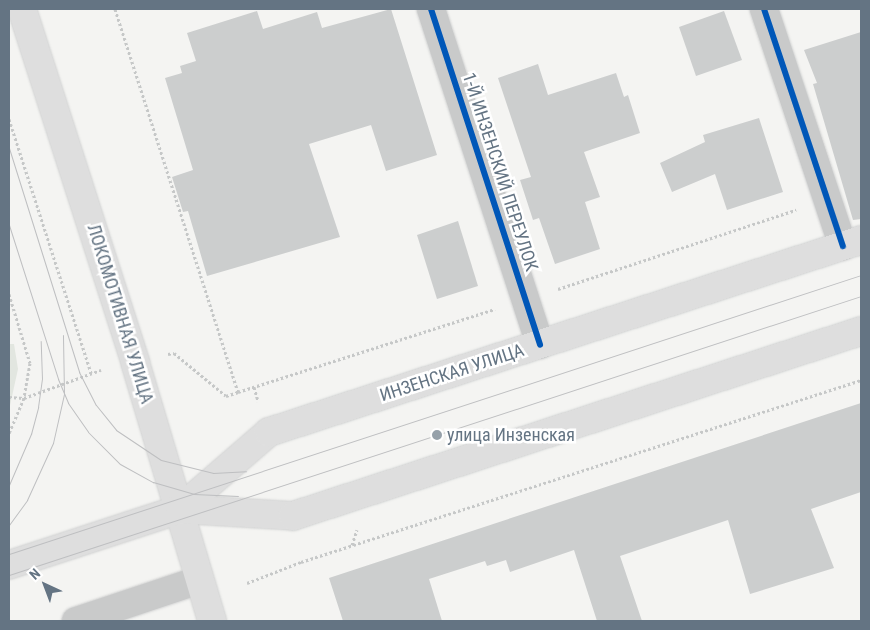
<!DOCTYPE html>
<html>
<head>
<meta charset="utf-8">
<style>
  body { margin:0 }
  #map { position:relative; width:870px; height:630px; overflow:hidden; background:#f4f4f2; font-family:"Roboto Condensed",sans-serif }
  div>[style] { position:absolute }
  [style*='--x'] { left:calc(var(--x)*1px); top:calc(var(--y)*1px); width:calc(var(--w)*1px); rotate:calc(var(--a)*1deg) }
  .green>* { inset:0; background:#e2e6e0 }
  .building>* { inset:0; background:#cccece }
  .path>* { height:3px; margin-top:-1.5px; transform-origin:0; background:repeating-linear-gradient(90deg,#c6c8c8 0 2.5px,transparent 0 5px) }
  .roads { filter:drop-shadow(0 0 1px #d1d2d2) drop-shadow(0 0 1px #d1d2d2) }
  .minor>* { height:28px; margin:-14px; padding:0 14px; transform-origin:14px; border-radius:14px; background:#c9caca }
  .major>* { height:28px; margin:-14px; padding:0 14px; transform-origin:14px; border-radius:14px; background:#dedede }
  .tram>* { height:1px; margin:-0.5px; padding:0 0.5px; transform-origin:0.5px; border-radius:0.5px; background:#bebfc1 }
  .cycleway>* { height:6px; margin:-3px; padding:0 3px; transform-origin:3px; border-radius:3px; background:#0057b8 }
  .dots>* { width:14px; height:14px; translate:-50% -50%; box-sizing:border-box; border:2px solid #fff; border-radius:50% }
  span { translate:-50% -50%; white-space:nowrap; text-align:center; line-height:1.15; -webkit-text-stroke:5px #fff; paint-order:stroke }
  .street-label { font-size:18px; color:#647483 }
  .poi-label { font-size:18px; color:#647483 }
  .left { translate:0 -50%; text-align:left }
  .frame { position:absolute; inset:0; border:10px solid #647483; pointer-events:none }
  .north { position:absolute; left:20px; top:560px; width:50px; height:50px; -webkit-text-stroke:4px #fff; paint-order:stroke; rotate:317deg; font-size:14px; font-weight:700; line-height:20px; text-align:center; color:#647483 }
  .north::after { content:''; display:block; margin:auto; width:18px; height:22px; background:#647483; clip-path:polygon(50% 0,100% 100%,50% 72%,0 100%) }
</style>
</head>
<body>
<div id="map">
  <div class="green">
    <div style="clip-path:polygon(9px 344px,14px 344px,18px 369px,9px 410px)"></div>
  </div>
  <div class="building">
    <div style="clip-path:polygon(391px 9px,437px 155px,386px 171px,371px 125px,309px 144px,340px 237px,207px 276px,188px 211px,183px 212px,172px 177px,193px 170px,165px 78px,182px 73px,180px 66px,196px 61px,187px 33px,257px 11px,263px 29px,317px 12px,322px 28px)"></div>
    <div style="clip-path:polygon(724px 11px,742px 60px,696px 76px,679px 27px)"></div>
    <div style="clip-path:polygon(861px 32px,861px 219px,853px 220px,813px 84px,817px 83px,804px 50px)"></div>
    <div style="clip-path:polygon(538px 64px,548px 95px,616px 73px,624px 97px,628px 95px,640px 133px,584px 152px,600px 197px,585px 202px,600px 249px,555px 264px,539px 218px,533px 220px,520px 180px,531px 177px,498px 78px)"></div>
    <div style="clip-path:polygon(759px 118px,783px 192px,727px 210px,715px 174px,672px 192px,660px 163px,705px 142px,703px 135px)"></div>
    <div style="clip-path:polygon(458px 221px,478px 286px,437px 299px,417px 235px)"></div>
    <div style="clip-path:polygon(861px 403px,861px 492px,811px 509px,834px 568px,750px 594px,728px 520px,620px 556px,642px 621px,597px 621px,574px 550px,510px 572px,506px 560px,487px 566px,485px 561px,429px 579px,442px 621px,343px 621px,329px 578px)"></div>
  </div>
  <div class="path">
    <div style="--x:115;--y:9;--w:402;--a:72.2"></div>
    <div style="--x:238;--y:392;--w:270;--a:-17.9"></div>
    <div style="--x:9;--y:119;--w:267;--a:72.1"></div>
    <div style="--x:558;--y:289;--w:251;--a:-18.4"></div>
    <div style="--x:9;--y:294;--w:72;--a:73.1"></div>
    <div style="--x:30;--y:363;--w:36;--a:100"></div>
    <div style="--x:24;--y:398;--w:82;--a:-20"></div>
    <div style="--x:168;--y:354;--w:6;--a:-9"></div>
    <div style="--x:174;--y:353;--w:67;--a:39.6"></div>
    <div style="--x:226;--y:396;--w:13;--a:-18"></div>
    <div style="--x:254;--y:387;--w:15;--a:74"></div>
    <div style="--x:9;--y:397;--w:15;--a:4"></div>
    <div style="--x:24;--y:398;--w:39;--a:113"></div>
    <div style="--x:352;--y:545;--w:16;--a:-72"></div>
    <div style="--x:247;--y:583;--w:58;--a:-21.3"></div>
    <div style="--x:301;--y:562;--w:589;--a:-18"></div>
  </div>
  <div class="roads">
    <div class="minor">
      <div style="--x:431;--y:9;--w:353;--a:72"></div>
      <div style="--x:764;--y:9;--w:250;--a:71.6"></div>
      <div style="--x:76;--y:621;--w:130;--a:-18.4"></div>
    </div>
    <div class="major">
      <div style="--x:22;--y:9;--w:371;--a:72.2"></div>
      <div style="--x:135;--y:362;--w:270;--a:73.4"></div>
      <div style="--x:180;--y:509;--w:118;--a:-40.9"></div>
      <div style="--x:269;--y:432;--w:622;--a:-17.97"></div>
      <div style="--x:9;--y:565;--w:180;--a:-18.1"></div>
      <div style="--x:180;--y:509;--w:113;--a:3.5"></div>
      <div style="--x:293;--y:516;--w:597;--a:-18.04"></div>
    </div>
  </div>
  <div class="tram">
    <div style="--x:9;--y:148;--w:235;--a:72.6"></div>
    <div style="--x:79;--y:372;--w:37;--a:63"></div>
    <div style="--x:96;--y:405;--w:32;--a:51"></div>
    <div style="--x:116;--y:430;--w:54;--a:33.7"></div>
    <div style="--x:161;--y:460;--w:54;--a:14"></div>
    <div style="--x:213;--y:473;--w:33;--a:-3"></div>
    <div style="--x:9;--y:225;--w:162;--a:72.3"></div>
    <div style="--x:58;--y:379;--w:26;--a:67"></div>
    <div style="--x:68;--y:403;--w:35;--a:55"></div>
    <div style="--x:88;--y:432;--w:45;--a:45"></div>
    <div style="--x:120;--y:464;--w:38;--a:29"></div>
    <div style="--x:153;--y:482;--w:43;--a:16.3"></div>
    <div style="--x:194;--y:494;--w:44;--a:2.6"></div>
    <div style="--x:9;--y:485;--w:56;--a:-66.7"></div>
    <div style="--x:31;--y:434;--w:28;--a:-75"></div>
    <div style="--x:38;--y:407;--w:28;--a:-82"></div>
    <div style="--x:42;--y:379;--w:38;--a:-92"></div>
    <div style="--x:9;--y:525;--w:31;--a:-54"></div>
    <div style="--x:27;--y:500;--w:63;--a:-65.5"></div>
    <div style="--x:53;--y:443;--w:50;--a:-77.3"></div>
    <div style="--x:64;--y:394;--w:59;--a:-91"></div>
    <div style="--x:9;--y:554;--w:897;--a:-18.13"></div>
    <div style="--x:9;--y:575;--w:897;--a:-18.13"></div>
  </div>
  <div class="cycleway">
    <div style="--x:431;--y:9;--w:353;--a:72"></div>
    <div style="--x:764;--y:9;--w:250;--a:71.6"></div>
  </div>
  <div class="dots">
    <div style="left:437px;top:435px;background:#96a1aa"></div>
  </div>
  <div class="street-label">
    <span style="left:500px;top:172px;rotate:72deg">1-Й ИНЗЕНСКИЙ ПЕРЕУЛОК</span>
    <span style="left:120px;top:314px;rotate:73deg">ЛОКОМОТИВНАЯ УЛИЦА</span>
    <span style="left:452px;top:373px;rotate:-18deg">ИНЗЕНСКАЯ УЛИЦА</span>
  </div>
  <div class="poi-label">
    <span class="left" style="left:447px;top:435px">улица Инзенская</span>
  </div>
  <div class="frame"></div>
  <div class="north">N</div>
</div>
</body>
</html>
